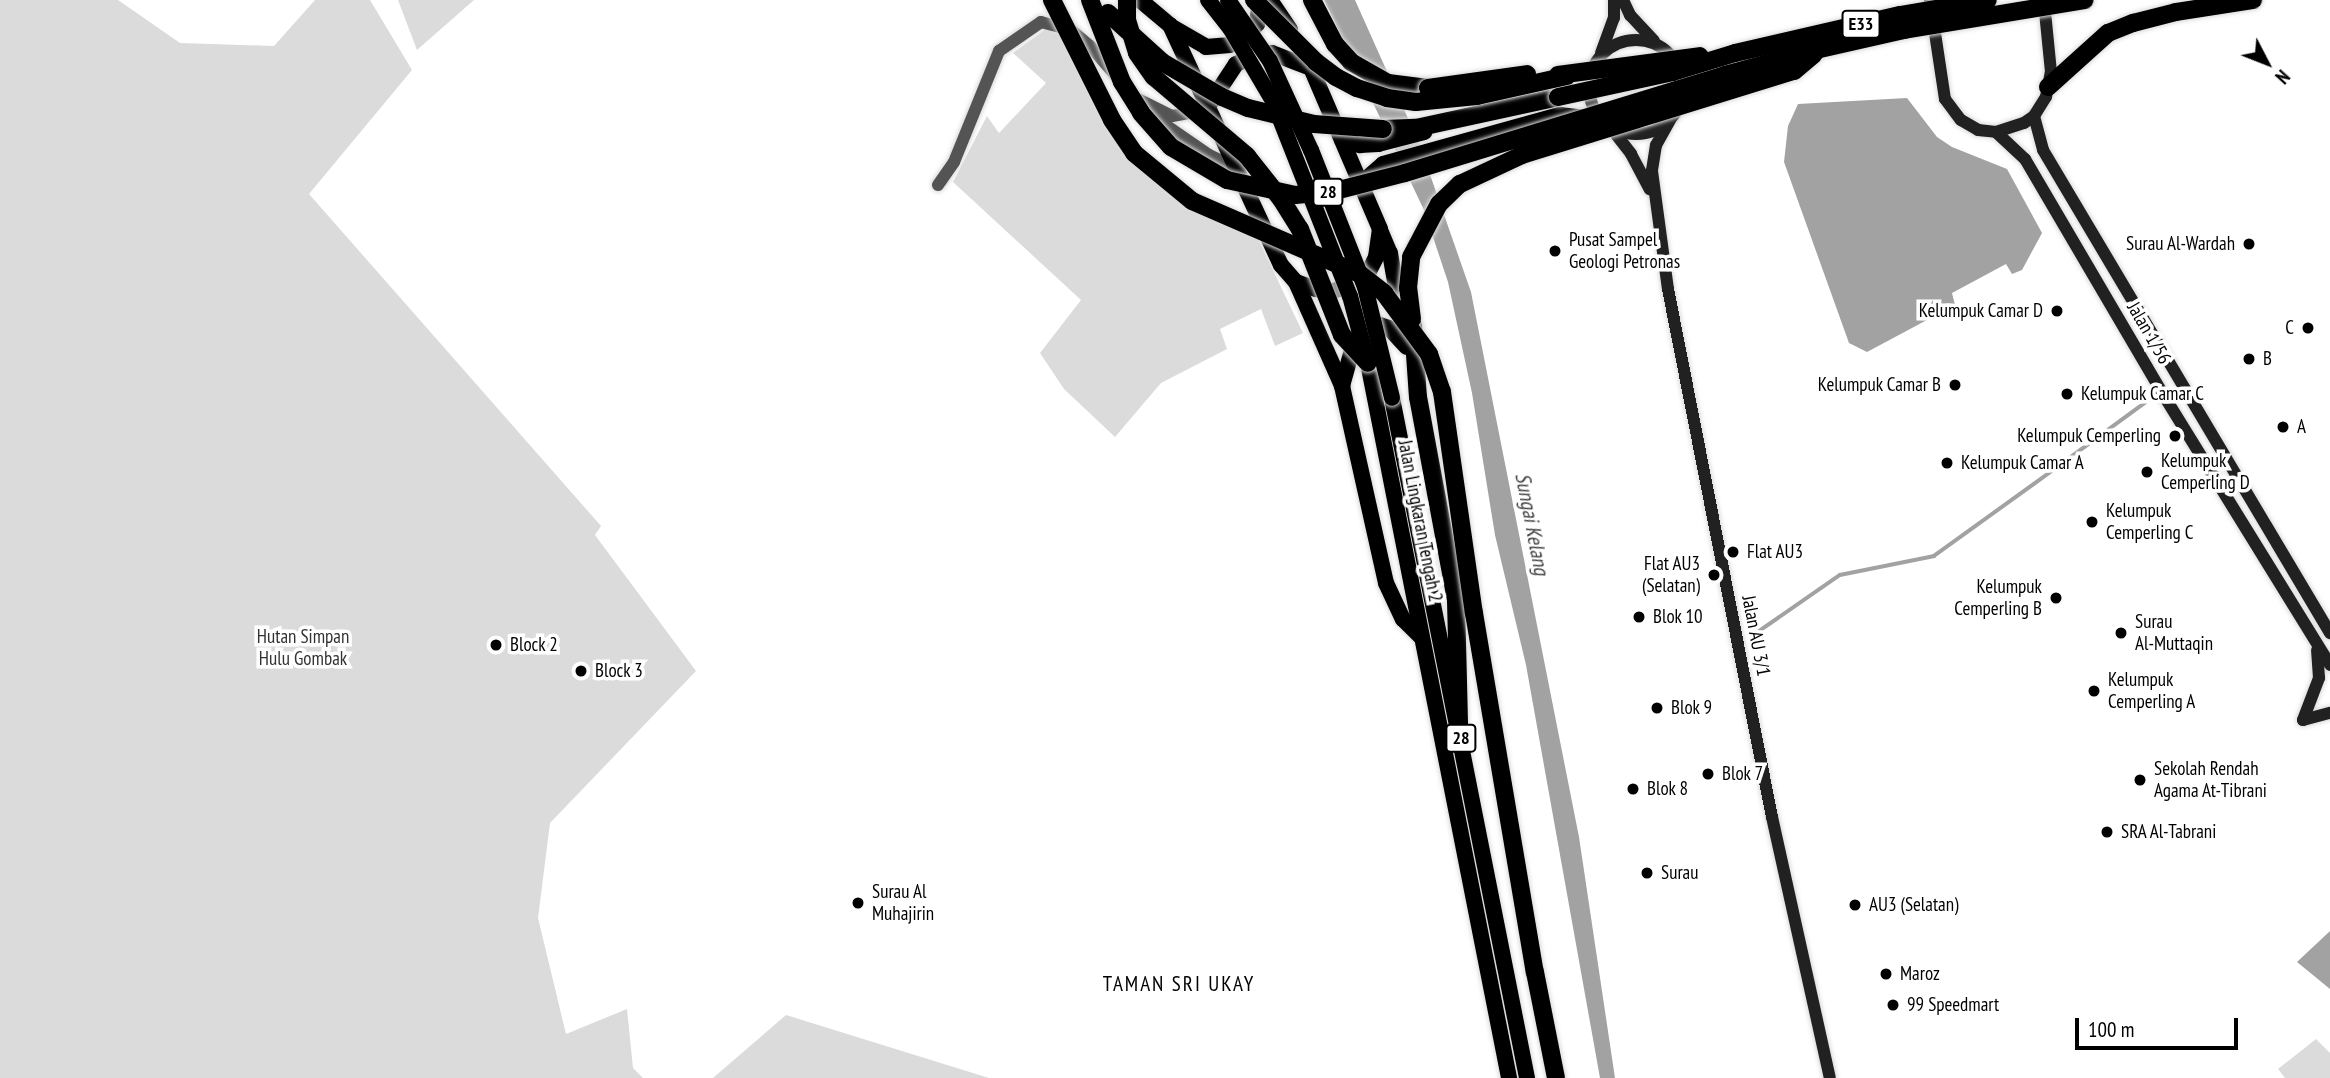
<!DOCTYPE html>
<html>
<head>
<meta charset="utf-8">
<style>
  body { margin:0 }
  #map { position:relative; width:2330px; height:1078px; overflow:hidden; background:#fff; font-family:"PT Sans Narrow",sans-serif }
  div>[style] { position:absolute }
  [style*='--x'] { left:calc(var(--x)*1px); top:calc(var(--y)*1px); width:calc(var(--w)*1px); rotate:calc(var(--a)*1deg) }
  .green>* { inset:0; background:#dbdbdb }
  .water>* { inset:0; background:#a2a2a2 }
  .stream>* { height:3.5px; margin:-1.75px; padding:0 1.75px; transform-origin:1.75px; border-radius:1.75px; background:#a2a2a2 }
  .roads { filter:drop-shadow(0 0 2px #dbdbdb) drop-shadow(0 0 2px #dbdbdb) }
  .tertiary>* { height:12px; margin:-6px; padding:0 6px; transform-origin:6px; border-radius:6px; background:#545454 }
  .secondary>* { height:12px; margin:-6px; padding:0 6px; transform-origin:6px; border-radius:6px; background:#212121 }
  .secondary>.ring { margin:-6px; padding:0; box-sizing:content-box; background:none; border:12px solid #212121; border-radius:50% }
  .trunk>* { height:16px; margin:-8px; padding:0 8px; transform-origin:8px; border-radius:8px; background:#000 }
  .motorway>* { height:18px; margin:-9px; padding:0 9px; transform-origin:9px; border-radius:9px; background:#000 }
  .bridges { filter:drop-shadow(0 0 2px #dbdbdb) drop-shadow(0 0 2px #dbdbdb) }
  .trunk-bridge>* { height:16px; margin:-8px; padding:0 8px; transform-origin:8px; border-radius:8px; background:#000 }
  .motorway-bridge>* { height:18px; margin:-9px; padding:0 9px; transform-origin:9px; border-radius:9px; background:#000 }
  .dots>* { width:19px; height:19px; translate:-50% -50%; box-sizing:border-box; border:4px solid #fff; border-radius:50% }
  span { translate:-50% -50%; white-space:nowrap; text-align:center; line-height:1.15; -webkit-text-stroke:7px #fff; paint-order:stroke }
  .shield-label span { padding:2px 5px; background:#fff; border:2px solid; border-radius:5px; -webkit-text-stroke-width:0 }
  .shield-label { font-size:18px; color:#000; font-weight:700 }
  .poi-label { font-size:19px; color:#000 }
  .left { translate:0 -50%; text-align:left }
  .right { translate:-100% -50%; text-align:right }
  .street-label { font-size:19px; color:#000 }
  .park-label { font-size:19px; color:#323232 }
  .water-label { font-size:21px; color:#434343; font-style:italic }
  .neighbourhood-label { font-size:21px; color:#000; letter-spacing:2px }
  .north { position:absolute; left:2232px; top:28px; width:70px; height:70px; -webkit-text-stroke:5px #fff; paint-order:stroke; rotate:132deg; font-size:19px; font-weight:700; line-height:28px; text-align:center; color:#000 }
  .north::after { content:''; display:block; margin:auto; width:24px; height:32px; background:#000; clip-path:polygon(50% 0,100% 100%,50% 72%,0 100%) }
  .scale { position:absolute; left:2075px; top:1018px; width:163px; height:32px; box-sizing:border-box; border:4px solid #000; border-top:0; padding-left:9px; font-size:21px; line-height:24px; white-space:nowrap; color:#000; -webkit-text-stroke:5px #fff; paint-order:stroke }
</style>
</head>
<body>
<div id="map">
  <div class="green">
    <div style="clip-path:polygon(0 0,118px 0,180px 43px,274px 46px,315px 0,370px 0,412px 70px,309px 194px,601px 526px,595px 535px,696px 671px,550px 823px,538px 918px,566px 1034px,627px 1009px,633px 1068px,643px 1078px,0 1078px)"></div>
    <div style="clip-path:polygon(398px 0,474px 0,417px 50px)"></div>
    <div style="clip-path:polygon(1046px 29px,1065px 38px,1140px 166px,1258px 239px,1303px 333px,1275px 346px,1261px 309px,1220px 329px,1227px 349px,1161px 383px,1115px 437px,1064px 389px,1040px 353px,1081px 300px,953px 182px,987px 116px,999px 133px,1046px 83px,1013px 53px)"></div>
    <div style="clip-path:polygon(786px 1015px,989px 1078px,713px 1078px)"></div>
    <div style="clip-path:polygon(2316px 1039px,2330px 1053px,2330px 1078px,2285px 1078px,2278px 1069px)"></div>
  </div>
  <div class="water">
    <div style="clip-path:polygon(1324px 0,1355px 0,1419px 143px,1471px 292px,1579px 837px,1615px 1078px,1600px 1078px,1526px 665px,1495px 535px,1472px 393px,1448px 282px,1424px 210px)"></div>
    <div style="clip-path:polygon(1907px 98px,1937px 137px,1952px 147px,2007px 169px,2042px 233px,2022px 270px,2012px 274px,2006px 264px,1952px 293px,1955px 305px,1867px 352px,1849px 343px,1784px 162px,1788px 126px,1798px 104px)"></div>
    <div style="clip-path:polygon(2330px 931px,2330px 989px,2297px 962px)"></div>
  </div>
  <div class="stream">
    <div style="--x:2071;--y:457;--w:107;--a:-36.2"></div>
    <div style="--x:1755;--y:634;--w:103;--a:-34.8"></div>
    <div style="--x:1840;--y:575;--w:96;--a:-11.4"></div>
    <div style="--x:1934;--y:556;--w:155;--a:-35.8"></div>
  </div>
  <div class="roads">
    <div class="tertiary">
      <div style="--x:1132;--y:96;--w:45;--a:26.6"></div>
      <div style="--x:1172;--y:116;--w:27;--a:-10"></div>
      <div style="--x:1151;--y:115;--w:70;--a:34.6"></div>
      <div style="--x:1209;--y:155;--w:31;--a:25"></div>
      <div style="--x:938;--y:185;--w:28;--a:-55"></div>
      <div style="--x:954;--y:162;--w:120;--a:-67.9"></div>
      <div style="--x:999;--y:51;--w:51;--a:-34.6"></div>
      <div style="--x:1041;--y:22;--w:31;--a:15"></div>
      <div style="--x:1071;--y:30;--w:25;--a:40"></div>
      <div style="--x:1090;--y:46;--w:38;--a:49"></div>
    </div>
    <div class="secondary">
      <div style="--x:1623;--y:0;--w:17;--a:65"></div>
      <div style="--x:1630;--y:15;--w:35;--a:47"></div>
      <div style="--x:1930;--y:0;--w:100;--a:81.4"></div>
      <div style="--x:1945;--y:99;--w:26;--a:53"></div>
      <div style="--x:1961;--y:120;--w:20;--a:30"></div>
      <div style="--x:1978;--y:130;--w:18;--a:6"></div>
      <div style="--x:1996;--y:132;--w:29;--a:-18"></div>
      <div style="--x:2024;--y:123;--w:12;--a:-35"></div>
      <div style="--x:2034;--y:116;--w:22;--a:-58"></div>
      <div style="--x:2046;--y:97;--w:25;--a:-79"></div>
      <div style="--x:2051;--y:72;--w:70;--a:-95.7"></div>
      <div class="ring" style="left:1589px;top:40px;width:82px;height:82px"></div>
      <div style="--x:1601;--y:53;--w:37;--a:-70"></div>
      <div style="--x:1614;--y:18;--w:18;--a:-90"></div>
      <div style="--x:2034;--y:116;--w:35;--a:75"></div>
      <div style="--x:2043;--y:150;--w:562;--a:59.28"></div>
      <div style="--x:1670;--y:120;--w:29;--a:119"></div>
      <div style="--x:1656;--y:145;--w:26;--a:99"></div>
      <div style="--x:1652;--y:171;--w:119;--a:82.3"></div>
      <div style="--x:1668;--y:289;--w:538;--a:78.86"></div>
      <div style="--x:1772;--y:817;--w:267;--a:77.5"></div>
      <div style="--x:1611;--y:128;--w:33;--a:52"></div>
      <div style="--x:1631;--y:154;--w:40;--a:62"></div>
      <div style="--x:1996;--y:132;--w:40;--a:43"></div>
      <div style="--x:2025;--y:159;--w:269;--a:59.6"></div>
      <div style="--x:2161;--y:391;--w:322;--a:58.3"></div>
      <div style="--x:2303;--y:720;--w:45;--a:-69.1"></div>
      <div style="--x:2319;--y:678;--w:28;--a:-94"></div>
      <div style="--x:2303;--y:720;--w:28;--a:-15"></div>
    </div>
    <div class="trunk">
      <div style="--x:1140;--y:0;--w:39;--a:40"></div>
      <div style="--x:1170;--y:25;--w:264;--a:65.2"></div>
      <div style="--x:1281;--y:265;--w:23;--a:49"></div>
      <div style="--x:1296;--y:282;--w:21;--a:19"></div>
      <div style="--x:1316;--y:289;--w:17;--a:7"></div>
      <div style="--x:1333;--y:291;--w:22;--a:-18"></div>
      <div style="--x:1354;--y:284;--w:20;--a:-41"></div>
      <div style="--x:1369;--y:271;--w:16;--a:-63"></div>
      <div style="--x:1376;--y:257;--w:28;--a:-82"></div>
      <div style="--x:1380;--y:229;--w:175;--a:-113.2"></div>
      <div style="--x:1311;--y:68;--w:42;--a:-159"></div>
      <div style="--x:1272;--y:53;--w:16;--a:173"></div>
      <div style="--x:1256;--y:55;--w:22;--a:156"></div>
      <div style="--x:1236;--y:64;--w:49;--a:123.4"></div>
      <div style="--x:1270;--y:0;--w:36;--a:56"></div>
      <div style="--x:1172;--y:27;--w:39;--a:30"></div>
      <div style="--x:1206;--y:47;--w:24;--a:-5"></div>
      <div style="--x:1230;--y:45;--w:17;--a:-28"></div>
      <div style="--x:1245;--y:37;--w:18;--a:-47"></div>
      <div style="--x:1257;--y:24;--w:24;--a:-83"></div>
      <div style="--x:1342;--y:140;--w:19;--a:16"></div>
      <div style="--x:1360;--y:145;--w:18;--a:-3"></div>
      <div style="--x:1378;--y:144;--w:48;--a:-14.6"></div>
      <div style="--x:1362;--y:189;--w:12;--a:-66"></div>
      <div style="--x:1367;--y:178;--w:21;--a:-41"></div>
      <div style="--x:1383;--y:164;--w:184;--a:-15.5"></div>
      <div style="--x:1560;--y:115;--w:25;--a:7"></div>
      <div style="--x:1380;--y:230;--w:25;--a:67"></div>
      <div style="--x:1390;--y:253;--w:64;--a:80.1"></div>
      <div style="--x:1296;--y:282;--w:114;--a:66.1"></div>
      <div style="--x:1342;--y:386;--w:202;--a:77.4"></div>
      <div style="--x:1386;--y:583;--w:40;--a:65"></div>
      <div style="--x:1403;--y:619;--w:25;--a:45"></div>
      <div style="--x:1368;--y:363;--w:729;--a:78.84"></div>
      <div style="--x:1342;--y:386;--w:45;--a:-74.4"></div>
      <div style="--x:1354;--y:343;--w:13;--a:-58"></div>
      <div style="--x:1361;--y:332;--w:11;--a:-34"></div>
      <div style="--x:1370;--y:326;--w:10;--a:-6"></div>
      <div style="--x:1380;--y:325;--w:9;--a:18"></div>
      <div style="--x:1389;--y:328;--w:26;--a:47"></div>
      <div style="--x:1392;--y:398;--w:693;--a:78.77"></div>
    </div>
    <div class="motorway">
      <div style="--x:1312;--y:0;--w:50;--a:62.4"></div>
      <div style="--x:1335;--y:44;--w:24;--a:48"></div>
      <div style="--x:1351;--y:62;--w:43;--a:29.6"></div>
      <div style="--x:1388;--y:83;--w:40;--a:7.1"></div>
      <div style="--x:2048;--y:87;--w:81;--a:-42"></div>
      <div style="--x:2108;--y:33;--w:27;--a:-22"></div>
      <div style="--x:2133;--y:23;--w:44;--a:-14.3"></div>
      <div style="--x:2176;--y:12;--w:78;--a:-8.9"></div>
      <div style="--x:1383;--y:129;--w:33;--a:-2"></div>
      <div style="--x:1416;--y:128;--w:145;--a:-12.3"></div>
      <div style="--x:1413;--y:326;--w:71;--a:86"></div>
      <div style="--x:1418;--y:397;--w:207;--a:79.4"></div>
      <div style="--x:1456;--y:600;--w:126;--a:88.6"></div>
    </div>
  </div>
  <div class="bridges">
    <div class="trunk-bridge">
      <div style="--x:1208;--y:0;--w:36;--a:52"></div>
      <div style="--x:1230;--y:28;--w:85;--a:59.5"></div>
      <div style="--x:1273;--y:101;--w:210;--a:68.5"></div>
      <div style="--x:1350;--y:296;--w:69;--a:75"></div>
      <div style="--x:1228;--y:0;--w:74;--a:55.5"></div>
      <div style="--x:1270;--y:61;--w:98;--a:65.3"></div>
      <div style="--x:1311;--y:150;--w:147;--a:68.5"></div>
      <div style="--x:1365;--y:287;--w:114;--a:76.3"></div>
    </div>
    <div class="motorway-bridge">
      <div style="--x:1052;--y:0;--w:134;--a:63.4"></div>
      <div style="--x:1112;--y:120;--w:40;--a:56"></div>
      <div style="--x:1134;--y:153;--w:75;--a:39.6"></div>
      <div style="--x:1192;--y:201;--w:183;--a:23.5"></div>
      <div style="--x:1360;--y:274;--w:31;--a:38"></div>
      <div style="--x:1384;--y:293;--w:76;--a:53.6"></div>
      <div style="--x:1429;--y:354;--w:40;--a:71.1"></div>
      <div style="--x:1442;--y:392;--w:223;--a:81.8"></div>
      <div style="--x:1474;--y:613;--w:364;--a:80.4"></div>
      <div style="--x:1535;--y:972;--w:108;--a:78.8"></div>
      <div style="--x:1090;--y:0;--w:88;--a:68.7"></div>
      <div style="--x:1122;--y:82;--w:36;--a:58"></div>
      <div style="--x:1141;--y:113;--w:45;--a:48.6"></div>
      <div style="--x:1171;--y:147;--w:65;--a:30.5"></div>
      <div style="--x:1227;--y:180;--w:70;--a:12.4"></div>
      <div style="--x:1295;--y:195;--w:36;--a:-5"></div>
      <div style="--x:1331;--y:192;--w:76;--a:-14.4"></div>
      <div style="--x:1405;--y:173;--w:335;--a:-17"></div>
      <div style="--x:1725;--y:75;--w:98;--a:-15.3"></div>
      <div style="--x:1820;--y:49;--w:86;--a:-12.7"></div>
      <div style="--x:1904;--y:30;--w:183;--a:-9.4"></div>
      <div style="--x:1127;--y:0;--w:20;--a:90"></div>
      <div style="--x:1127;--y:20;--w:34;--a:73"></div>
      <div style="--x:1137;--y:53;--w:29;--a:55"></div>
      <div style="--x:1154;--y:77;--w:122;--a:40.3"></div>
      <div style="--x:1247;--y:156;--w:55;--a:51.7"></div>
      <div style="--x:1281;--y:199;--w:36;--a:58"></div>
      <div style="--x:1300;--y:229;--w:114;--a:68.4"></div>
      <div style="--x:1342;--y:335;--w:38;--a:47"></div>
      <div style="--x:1254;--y:0;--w:88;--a:45"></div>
      <div style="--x:1316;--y:62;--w:25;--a:37"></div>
      <div style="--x:1336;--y:77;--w:24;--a:28"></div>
      <div style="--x:1357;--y:88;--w:32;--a:18"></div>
      <div style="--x:1387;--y:98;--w:29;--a:8"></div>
      <div style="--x:1416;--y:102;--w:61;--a:-5.6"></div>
      <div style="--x:1477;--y:96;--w:92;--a:-12.5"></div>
      <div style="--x:1108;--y:13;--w:73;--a:42.2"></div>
      <div style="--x:1162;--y:62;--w:69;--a:30.3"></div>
      <div style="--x:1222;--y:97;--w:28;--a:23"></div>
      <div style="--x:1248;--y:108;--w:68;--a:13.6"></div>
      <div style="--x:1314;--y:124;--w:69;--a:4.1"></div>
      <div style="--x:1558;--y:75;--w:143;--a:-7.6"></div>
      <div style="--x:1428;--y:88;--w:100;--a:-8"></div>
      <div style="--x:1558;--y:97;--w:118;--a:-12.3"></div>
      <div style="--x:1673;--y:72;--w:65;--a:-17"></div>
      <div style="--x:1735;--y:53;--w:169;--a:-13"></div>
      <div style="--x:1900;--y:15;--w:89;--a:-9.7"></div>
      <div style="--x:1412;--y:319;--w:31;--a:-97"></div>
      <div style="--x:1408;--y:288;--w:31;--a:-84"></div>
      <div style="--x:1411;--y:257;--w:60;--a:-62.2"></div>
      <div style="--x:1439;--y:204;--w:29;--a:-44"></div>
      <div style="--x:1460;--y:184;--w:68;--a:-25.1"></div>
      <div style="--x:1522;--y:155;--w:285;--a:-17.2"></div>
      <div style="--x:1794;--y:71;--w:26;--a:-40"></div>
    </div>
  </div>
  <div class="dots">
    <div style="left:2249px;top:244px;background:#000"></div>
    <div style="left:1555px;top:251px;background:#000"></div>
    <div style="left:2057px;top:311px;background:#000"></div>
    <div style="left:2308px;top:328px;background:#000"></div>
    <div style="left:2249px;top:359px;background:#000"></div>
    <div style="left:1955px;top:385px;background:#000"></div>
    <div style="left:2067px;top:394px;background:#000"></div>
    <div style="left:2283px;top:427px;background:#000"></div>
    <div style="left:2175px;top:436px;background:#000"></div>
    <div style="left:1947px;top:463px;background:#000"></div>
    <div style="left:2147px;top:472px;background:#000"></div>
    <div style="left:2092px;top:522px;background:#000"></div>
    <div style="left:1733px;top:552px;background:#000"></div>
    <div style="left:1714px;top:575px;background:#000"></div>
    <div style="left:2056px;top:598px;background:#000"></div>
    <div style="left:1639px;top:617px;background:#000"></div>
    <div style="left:2121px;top:633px;background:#000"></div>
    <div style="left:496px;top:645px;background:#000"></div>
    <div style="left:581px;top:671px;background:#000"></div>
    <div style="left:2094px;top:691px;background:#000"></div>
    <div style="left:1657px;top:708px;background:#000"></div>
    <div style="left:1708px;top:774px;background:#000"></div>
    <div style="left:2140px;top:780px;background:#000"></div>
    <div style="left:1633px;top:789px;background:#000"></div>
    <div style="left:2107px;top:832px;background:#000"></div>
    <div style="left:1647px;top:873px;background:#000"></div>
    <div style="left:858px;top:903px;background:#000"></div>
    <div style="left:1855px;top:905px;background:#000"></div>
    <div style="left:1886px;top:974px;background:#000"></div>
    <div style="left:1893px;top:1005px;background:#000"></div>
  </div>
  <div class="shield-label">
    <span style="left:1861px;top:24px">E33</span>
    <span style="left:1328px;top:192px">28</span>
    <span style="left:1461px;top:738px">28</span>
  </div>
  <div class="poi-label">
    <span class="left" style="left:1569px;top:251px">Pusat Sampel<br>Geologi Petronas</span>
    <span class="right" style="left:2235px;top:244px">Surau Al-Wardah</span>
    <span class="right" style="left:2043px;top:311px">Kelumpuk Camar D</span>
    <span class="right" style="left:2294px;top:328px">C</span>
    <span class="left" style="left:2263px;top:359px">B</span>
    <span class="right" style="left:1941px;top:385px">Kelumpuk Camar B</span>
    <span class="left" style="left:2081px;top:394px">Kelumpuk Camar C</span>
    <span class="left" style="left:2297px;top:427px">A</span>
    <span class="right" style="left:2161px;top:436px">Kelumpuk Cemperling</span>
    <span class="left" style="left:2161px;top:472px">Kelumpuk<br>Cemperling D</span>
    <span class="left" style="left:1961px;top:463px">Kelumpuk Camar A</span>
    <span class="left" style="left:2106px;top:522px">Kelumpuk<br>Cemperling C</span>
    <span class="left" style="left:1747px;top:552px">Flat AU3</span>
    <span class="right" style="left:1700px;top:575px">Flat AU3<br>(Selatan)</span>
    <span class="right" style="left:2042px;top:598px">Kelumpuk<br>Cemperling B</span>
    <span class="left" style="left:1653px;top:617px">Blok 10</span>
    <span class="left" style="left:2135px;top:633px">Surau<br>Al-Muttaqin</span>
    <span class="left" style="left:510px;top:645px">Block 2</span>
    <span class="left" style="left:595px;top:671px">Block 3</span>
    <span class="left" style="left:2108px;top:691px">Kelumpuk<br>Cemperling A</span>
    <span class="left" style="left:1671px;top:708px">Blok 9</span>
    <span class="left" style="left:2154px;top:780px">Sekolah Rendah<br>Agama At-Tibrani</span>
    <span class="left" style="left:1722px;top:774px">Blok 7</span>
    <span class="left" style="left:1647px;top:789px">Blok 8</span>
    <span class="left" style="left:2121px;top:832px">SRA Al-Tabrani</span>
    <span class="left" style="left:1661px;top:873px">Surau</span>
    <span class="left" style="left:872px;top:903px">Surau Al<br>Muhajirin</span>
    <span class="left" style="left:1869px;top:905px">AU3 (Selatan)</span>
    <span class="left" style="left:1900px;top:974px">Maroz</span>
    <span class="left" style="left:1907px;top:1005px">99 Speedmart</span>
  </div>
  <div class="street-label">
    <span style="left:2149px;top:333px;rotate:60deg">Jalan 1/56</span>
    <span style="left:1420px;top:521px;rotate:79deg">Jalan Lingkaran Tengah 2</span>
    <span style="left:1756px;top:636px;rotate:79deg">Jalan AU 3/1</span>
  </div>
  <div class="park-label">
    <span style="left:303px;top:648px">Hutan Simpan<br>Hulu Gombak</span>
  </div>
  <div class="water-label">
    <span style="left:1532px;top:524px;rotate:79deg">Sungai Kelang</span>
  </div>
  <div class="neighbourhood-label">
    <span style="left:1179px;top:984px">TAMAN SRI UKAY</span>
  </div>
  <div class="north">N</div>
  <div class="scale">100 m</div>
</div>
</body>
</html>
